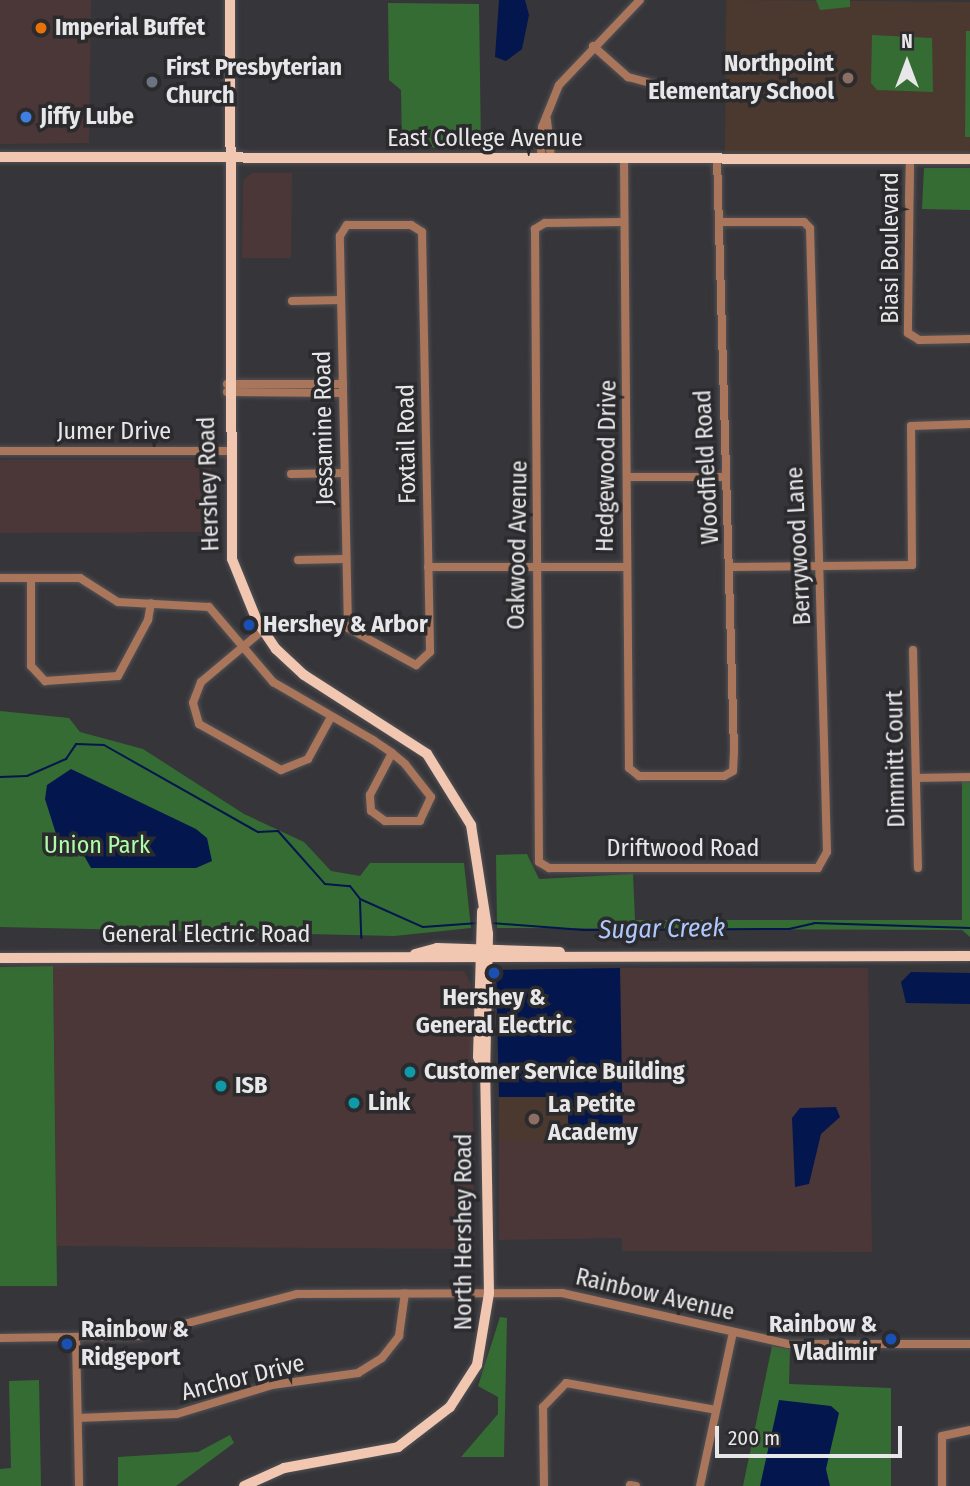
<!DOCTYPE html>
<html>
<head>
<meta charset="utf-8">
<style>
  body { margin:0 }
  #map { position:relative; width:970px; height:1486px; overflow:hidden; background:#363539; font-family:"Fira Sans Condensed",sans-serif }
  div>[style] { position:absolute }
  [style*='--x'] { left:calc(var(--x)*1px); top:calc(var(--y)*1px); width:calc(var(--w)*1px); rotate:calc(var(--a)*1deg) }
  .commercial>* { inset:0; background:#4c3738 }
  .education>* { inset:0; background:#4b3930 }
  .green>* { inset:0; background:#356c33 }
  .water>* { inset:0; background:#04164e }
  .stream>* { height:2px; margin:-1px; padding:0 1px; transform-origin:1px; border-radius:1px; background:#04164e }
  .roads { filter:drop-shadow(0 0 2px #525155) drop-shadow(0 0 2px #525155) }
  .minor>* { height:8px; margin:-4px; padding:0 4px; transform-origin:4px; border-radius:4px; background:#a9765b }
  .major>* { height:10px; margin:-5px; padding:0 5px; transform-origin:5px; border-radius:5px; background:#f1c7b1 }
  .dots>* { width:19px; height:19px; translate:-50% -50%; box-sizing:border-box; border:4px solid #2b2b2e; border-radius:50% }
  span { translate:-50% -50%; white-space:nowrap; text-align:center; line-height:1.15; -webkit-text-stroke:7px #2b2b2e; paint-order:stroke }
  .poi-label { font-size:24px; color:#e7e6e9; font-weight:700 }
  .left { translate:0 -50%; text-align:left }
  .right { translate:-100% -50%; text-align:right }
  .street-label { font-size:24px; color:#e7e6e9 }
  .park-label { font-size:24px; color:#adfca8 }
  .water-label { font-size:26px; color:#aec8fe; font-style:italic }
  .north { position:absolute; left:872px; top:28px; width:70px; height:70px; -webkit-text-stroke:5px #2b2b2e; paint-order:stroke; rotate:0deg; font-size:19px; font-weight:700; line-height:28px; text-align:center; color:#e7e6e9 }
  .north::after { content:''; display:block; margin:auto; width:24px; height:32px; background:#e7e6e9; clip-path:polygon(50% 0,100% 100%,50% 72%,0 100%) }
  .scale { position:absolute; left:715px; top:1426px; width:187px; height:32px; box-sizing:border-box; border:4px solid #e7e6e9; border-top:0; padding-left:9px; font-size:21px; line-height:24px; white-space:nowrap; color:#e7e6e9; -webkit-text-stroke:5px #2b2b2e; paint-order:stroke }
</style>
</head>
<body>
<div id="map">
  <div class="commercial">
    <div style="clip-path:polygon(0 0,91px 0,89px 143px,0 144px)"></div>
    <div style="clip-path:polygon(252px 173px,292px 173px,291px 258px,242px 258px,243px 180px)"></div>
    <div style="clip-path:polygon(0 460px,211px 460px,213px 532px,0 533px)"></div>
    <div style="clip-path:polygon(53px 966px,464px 971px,471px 984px,475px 1249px,57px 1246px)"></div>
    <div style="clip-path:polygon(620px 968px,868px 968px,872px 1252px,622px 1251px,622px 1238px,499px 1240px,499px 1141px,622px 1141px)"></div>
  </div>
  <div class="education">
    <div style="clip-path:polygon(726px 0,970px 2px,970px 154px,725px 153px)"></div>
    <div style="clip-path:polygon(499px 1097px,568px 1097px,569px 1141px,499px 1141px)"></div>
  </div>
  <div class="green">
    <div style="clip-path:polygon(816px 0,850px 0,850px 7px,820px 10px)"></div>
    <div style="clip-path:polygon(388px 3px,479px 4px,481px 148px,402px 147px,401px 90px,389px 80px)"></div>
    <div style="clip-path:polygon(966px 31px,970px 31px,970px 137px,965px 137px)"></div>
    <div style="clip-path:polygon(872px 35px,932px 38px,933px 92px,877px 90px,871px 83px)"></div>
    <div style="clip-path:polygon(924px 168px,970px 168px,970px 210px,922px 209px)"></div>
    <div style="clip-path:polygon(0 711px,69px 718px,80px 732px,143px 749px,244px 814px,304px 842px,331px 871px,360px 876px,370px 863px,464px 863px,471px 928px,394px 936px,0 927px)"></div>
    <div style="clip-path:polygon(962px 781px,970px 781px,970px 937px,962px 930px,497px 928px,496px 855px,527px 854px,539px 879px,633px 874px,635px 920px,962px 920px)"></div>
    <div style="clip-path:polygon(53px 966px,57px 1286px,0 1286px,0 967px)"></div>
    <div style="clip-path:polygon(500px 1317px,507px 1318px,504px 1457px,461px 1457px,498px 1414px,498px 1397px,478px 1386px)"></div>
    <div style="clip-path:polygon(772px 1346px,790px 1349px,789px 1384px,891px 1388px,891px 1486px,743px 1486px)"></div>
    <div style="clip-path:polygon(39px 1380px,41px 1486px,0 1486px,0 1469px,11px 1468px,9px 1381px)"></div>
    <div style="clip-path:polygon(230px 1435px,234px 1443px,176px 1486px,118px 1486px,118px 1457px,198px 1452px)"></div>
  </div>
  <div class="water">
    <div style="clip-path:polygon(499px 0,525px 0,529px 15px,522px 49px,506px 61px,495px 57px)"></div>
    <div style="clip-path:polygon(71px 769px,196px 829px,207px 838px,212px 861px,196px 868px,91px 868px,82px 852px,57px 837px,45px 799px,47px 785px)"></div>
    <div style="clip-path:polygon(620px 968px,623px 1141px,569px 1141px,567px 1097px,499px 1097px,496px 970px)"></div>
    <div style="clip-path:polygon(911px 972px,970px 973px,970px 1004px,906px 1003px,901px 982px)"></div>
    <div style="clip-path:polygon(836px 1107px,840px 1117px,821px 1134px,809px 1184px,795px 1187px,792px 1118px,800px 1108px)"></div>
    <div style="clip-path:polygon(779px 1400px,831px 1406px,839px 1413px,826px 1469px,830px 1486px,760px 1486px)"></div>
  </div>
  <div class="stream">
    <div style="--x:0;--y:777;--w:27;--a:-2"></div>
    <div style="--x:27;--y:776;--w:43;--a:-23.6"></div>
    <div style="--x:66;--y:759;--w:18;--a:-56"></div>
    <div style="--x:76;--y:744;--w:28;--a:2"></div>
    <div style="--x:104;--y:745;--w:177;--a:29.5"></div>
    <div style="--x:258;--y:832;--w:20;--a:-3"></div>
    <div style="--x:278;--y:831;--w:71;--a:48.4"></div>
    <div style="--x:325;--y:884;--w:25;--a:5"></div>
    <div style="--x:350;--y:886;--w:16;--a:52"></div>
    <div style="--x:360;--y:899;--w:69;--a:24"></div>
    <div style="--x:423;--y:927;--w:56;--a:-4.1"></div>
    <div style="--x:360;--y:901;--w:37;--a:88"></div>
    <div style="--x:491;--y:923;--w:93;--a:4.3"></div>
    <div style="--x:584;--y:930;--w:205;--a:-0.3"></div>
    <div style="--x:789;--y:929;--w:26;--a:-13"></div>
    <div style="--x:814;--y:923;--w:156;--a:1.8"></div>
  </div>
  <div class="roads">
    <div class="minor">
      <div style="--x:593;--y:46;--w:47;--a:41.5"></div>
      <div style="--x:628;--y:77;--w:42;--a:15"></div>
      <div style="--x:547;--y:120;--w:39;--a:84"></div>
      <div style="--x:541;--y:159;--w:32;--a:-88"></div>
      <div style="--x:542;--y:127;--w:45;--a:-68"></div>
      <div style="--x:559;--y:85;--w:117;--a:-46.4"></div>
      <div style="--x:624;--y:159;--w:609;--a:89.53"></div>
      <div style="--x:629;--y:768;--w:13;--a:39"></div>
      <div style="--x:639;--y:776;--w:85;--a:0"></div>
      <div style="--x:724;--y:776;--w:10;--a:-29"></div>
      <div style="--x:733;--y:771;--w:20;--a:-87"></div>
      <div style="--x:734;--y:751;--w:592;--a:-91.64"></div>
      <div style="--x:910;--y:159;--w:174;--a:90.7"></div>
      <div style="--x:908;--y:333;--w:13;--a:32"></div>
      <div style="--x:919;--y:340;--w:51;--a:-1.1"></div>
      <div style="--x:909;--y:203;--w:44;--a:-88.7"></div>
      <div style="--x:624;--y:222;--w:79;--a:179.3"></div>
      <div style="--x:545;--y:223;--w:12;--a:149"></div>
      <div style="--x:535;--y:229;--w:633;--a:89.64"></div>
      <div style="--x:539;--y:862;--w:12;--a:31"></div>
      <div style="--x:549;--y:868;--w:269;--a:0"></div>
      <div style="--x:818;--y:868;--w:18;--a:-61"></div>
      <div style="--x:827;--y:852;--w:624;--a:-91.56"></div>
      <div style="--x:810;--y:228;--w:8;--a:-135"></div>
      <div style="--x:804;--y:222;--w:85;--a:180"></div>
      <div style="--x:347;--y:225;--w:64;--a:0"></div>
      <div style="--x:411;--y:225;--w:13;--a:32"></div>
      <div style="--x:422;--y:232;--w:420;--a:88.9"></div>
      <div style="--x:430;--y:652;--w:19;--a:137"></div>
      <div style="--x:416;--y:665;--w:77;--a:-151.4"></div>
      <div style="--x:348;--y:628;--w:392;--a:-91.2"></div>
      <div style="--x:340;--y:236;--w:13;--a:-58"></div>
      <div style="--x:292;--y:301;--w:49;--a:-1.2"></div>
      <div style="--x:227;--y:384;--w:116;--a:0"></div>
      <div style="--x:227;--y:392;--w:116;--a:0.5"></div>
      <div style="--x:0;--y:451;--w:227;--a:0"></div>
      <div style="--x:291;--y:474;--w:53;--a:-1.1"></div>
      <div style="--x:630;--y:477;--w:93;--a:0"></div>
      <div style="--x:298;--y:560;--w:47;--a:-1.2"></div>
      <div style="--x:428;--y:567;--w:198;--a:0"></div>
      <div style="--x:731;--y:567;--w:181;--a:-0.6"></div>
      <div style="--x:912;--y:565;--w:139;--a:-90.4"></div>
      <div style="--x:911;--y:426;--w:59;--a:-1.9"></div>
      <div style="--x:0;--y:578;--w:80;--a:0"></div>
      <div style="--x:80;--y:578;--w:45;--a:32.3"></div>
      <div style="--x:118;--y:602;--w:91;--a:3.1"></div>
      <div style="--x:209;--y:607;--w:99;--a:49.5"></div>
      <div style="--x:273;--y:682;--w:116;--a:30.1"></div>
      <div style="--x:373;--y:740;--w:23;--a:34"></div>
      <div style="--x:392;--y:753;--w:17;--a:40"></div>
      <div style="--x:405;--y:764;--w:42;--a:51.8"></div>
      <div style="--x:431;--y:797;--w:26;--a:115"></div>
      <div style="--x:420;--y:821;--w:35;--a:180"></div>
      <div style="--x:385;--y:821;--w:17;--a:-144"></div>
      <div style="--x:371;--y:811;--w:16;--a:-94"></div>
      <div style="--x:370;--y:795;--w:47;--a:-62.4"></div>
      <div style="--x:31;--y:578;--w:88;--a:90"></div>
      <div style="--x:31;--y:666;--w:21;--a:47"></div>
      <div style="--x:45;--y:681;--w:73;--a:-3.9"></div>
      <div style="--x:118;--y:676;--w:64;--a:-61.8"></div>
      <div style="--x:148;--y:620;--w:17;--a:-80"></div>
      <div style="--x:263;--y:630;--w:81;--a:140"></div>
      <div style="--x:201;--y:682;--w:22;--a:111"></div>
      <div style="--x:193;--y:703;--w:22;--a:74"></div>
      <div style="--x:199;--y:724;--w:94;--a:29.3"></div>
      <div style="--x:281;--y:770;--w:29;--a:-22"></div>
      <div style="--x:308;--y:759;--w:48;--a:-61.3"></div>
      <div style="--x:913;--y:650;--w:218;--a:88.7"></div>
      <div style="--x:916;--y:778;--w:54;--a:-1.1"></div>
      <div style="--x:0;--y:1338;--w:139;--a:-0.8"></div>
      <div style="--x:139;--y:1336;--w:163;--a:-14.9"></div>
      <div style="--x:297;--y:1294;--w:265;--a:-0.2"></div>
      <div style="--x:562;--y:1293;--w:232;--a:12.7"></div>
      <div style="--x:788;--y:1344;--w:182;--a:0"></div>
      <div style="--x:76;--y:1338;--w:148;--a:88.8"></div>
      <div style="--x:78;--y:1418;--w:99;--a:-2.3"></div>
      <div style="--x:177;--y:1414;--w:99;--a:-17"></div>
      <div style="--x:272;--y:1385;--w:87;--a:-7.9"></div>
      <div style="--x:358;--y:1373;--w:28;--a:-32"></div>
      <div style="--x:382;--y:1358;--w:28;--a:-52"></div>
      <div style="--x:399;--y:1336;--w:43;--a:-82.1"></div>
      <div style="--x:630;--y:1485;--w:6;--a:9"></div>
      <div style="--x:544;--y:1486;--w:79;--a:-90.7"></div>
      <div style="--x:543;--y:1407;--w:33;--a:-46"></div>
      <div style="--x:566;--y:1383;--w:152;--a:10.2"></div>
      <div style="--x:700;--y:1486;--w:157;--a:-77.9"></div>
      <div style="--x:942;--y:1486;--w:50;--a:-90"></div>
      <div style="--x:942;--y:1436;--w:29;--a:-12"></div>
    </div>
    <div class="major">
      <div style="--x:230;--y:0;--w:559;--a:89.8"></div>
      <div style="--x:232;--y:559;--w:67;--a:68"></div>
      <div style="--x:257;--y:621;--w:34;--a:56"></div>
      <div style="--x:276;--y:649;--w:38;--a:43"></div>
      <div style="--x:304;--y:675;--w:146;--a:32.7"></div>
      <div style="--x:427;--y:754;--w:84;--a:58.2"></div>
      <div style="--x:471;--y:825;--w:110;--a:81.1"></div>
      <div style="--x:488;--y:934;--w:140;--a:91.2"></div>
      <div style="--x:0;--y:157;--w:970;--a:0.12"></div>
      <div style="--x:415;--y:954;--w:23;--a:-15"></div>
      <div style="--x:437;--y:948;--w:123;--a:1.9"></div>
      <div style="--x:0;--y:958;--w:970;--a:-0.12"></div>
      <div style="--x:244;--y:1486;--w:44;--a:-24.2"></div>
      <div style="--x:284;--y:1468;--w:116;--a:-10.4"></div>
      <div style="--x:398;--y:1447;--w:66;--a:-37.6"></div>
      <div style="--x:450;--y:1407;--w:50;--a:-57.3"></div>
      <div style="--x:477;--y:1365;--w:73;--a:-80.5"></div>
      <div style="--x:489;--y:1293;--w:219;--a:-91"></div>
      <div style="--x:485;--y:1074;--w:18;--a:-112"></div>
      <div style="--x:478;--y:1057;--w:146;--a:-88.4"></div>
    </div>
  </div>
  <div class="dots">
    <div style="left:41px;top:28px;background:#e8710a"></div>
    <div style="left:848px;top:78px;background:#8d6e63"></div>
    <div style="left:152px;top:82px;background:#6b7280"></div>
    <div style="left:26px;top:117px;background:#3f7fe0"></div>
    <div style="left:249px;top:625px;background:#1a4fb4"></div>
    <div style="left:494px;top:973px;background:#1a4fb4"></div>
    <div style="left:410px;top:1072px;background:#0f9aa8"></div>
    <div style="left:221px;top:1086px;background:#0f9aa8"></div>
    <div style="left:354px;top:1103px;background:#0f9aa8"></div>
    <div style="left:534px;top:1119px;background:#8d6e63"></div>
    <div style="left:891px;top:1339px;background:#1a4fb4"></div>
    <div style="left:67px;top:1344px;background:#1a4fb4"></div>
  </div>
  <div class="poi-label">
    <span class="left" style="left:55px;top:28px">Imperial Buffet</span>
    <span class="right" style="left:834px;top:78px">Northpoint<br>Elementary School</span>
    <span class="left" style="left:166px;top:82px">First Presbyterian<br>Church</span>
    <span class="left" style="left:40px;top:117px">Jiffy Lube</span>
    <span class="left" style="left:263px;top:625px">Hershey &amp; Arbor</span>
    <span style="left:494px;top:1012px">Hershey &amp;<br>General Electric</span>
    <span class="left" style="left:424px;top:1072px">Customer Service Building</span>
    <span class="left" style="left:235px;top:1086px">ISB</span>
    <span class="left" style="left:368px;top:1103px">Link</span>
    <span class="left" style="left:548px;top:1119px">La Petite<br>Academy</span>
    <span class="right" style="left:877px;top:1339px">Rainbow &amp;<br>Vladimir</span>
    <span class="left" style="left:81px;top:1344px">Rainbow &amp;<br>Ridgeport</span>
  </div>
  <div class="street-label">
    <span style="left:485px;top:139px">East College Avenue</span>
    <span style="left:891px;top:248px;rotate:-90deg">Biasi Boulevard</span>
    <span style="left:324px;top:428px;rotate:-91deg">Jessamine Road</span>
    <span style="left:114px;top:432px">Jumer Drive</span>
    <span style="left:407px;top:444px;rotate:-91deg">Foxtail Road</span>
    <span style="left:607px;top:466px;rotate:-89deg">Hedgewood Drive</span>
    <span style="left:707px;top:467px;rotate:-93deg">Woodfield Road</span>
    <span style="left:209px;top:484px;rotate:-92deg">Hershey Road</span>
    <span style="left:518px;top:545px;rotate:-89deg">Oakwood Avenue</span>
    <span style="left:799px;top:546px;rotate:-93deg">Berrywood Lane</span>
    <span style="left:896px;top:759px;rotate:-91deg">Dimmitt Court</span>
    <span style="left:683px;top:849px">Driftwood Road</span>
    <span style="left:206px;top:935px">General Electric Road</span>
    <span style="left:464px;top:1232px;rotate:-90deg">North Hershey Road</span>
    <span style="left:655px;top:1295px;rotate:13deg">Rainbow Avenue</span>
    <span style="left:243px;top:1378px;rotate:-14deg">Anchor Drive</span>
  </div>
  <div class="park-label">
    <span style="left:97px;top:846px">Union Park</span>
  </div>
  <div class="water-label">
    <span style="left:662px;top:929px;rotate:-1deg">Sugar Creek</span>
  </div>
  <div class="north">N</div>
  <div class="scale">200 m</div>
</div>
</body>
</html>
